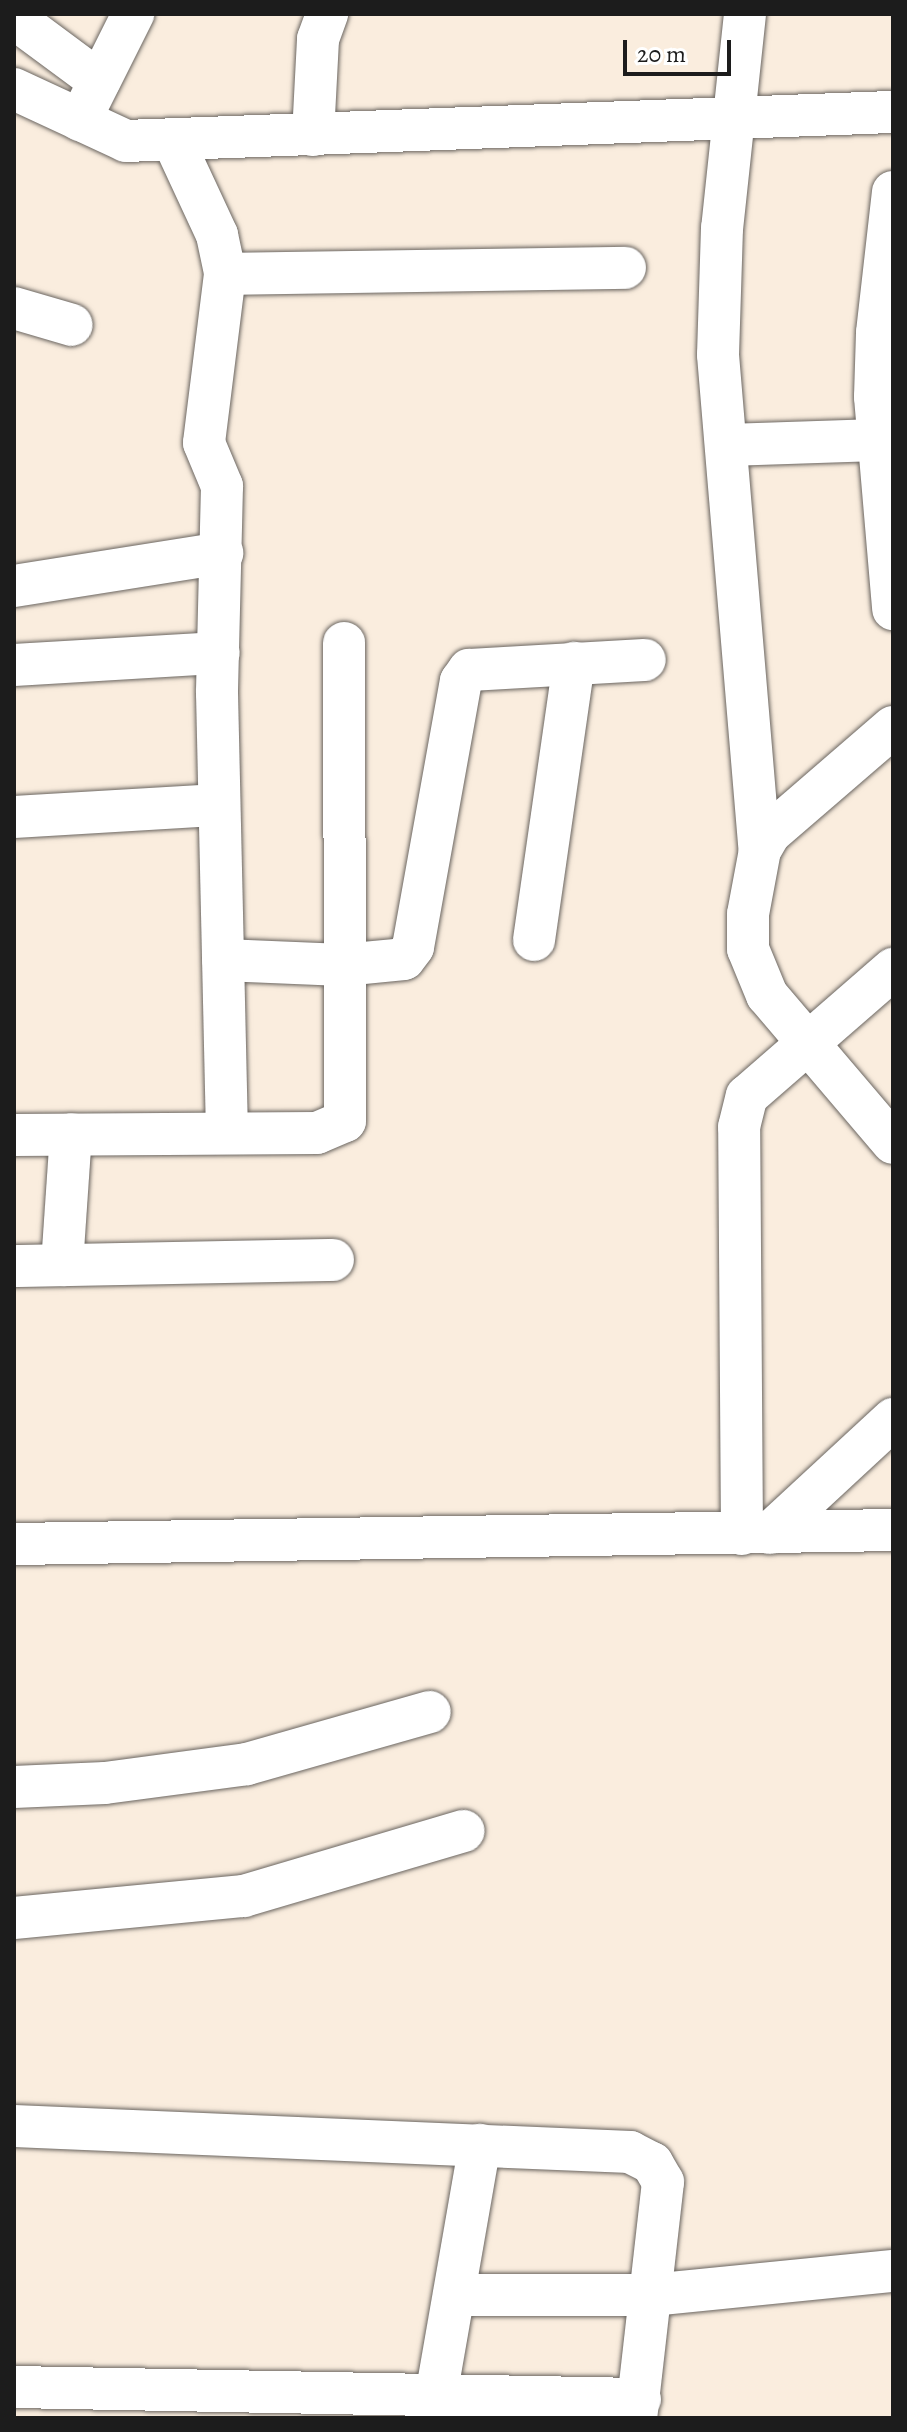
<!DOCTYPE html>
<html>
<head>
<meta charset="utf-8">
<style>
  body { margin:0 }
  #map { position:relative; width:907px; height:2432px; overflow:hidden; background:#faedde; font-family:Alegreya,serif }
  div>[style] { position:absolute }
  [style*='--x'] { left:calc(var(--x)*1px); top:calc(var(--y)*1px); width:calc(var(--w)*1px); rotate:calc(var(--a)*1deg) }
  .roads { filter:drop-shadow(0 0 2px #6a6560) drop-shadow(0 0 2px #6a6560) }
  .street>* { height:42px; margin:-21px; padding:0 21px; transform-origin:21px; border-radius:21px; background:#fff }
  span { translate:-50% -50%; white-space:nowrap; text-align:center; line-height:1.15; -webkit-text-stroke:6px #fff; paint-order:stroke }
  .frame { position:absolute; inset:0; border:16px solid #1c1c1c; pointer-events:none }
  .scale { position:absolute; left:623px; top:40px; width:108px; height:36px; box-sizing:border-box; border:4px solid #1c1c1c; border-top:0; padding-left:10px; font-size:24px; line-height:28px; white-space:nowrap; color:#1c1c1c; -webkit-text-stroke:6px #fff; paint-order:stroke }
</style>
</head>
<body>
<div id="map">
  <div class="roads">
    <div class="street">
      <div style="--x:745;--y:14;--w:215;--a:96.1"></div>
      <div style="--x:722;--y:228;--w:127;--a:91.8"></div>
      <div style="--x:718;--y:355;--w:497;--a:85.2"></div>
      <div style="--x:14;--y:18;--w:106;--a:36.5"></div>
      <div style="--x:14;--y:89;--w:123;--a:24.9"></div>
      <div style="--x:126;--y:141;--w:768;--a:-2.17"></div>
      <div style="--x:80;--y:120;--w:119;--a:-63.4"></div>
      <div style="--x:313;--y:135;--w:96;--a:-87"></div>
      <div style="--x:318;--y:39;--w:27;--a:-70"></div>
      <div style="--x:173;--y:140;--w:105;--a:65.1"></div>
      <div style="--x:217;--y:235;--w:40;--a:78"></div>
      <div style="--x:225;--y:274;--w:170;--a:97.1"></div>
      <div style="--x:204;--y:443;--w:47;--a:67.3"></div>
      <div style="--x:222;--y:486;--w:207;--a:91.4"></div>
      <div style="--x:217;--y:693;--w:438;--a:88.7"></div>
      <div style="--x:893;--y:192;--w:142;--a:96.5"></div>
      <div style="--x:877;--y:333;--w:64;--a:91.8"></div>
      <div style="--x:875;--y:397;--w:213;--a:85.1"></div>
      <div style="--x:225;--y:274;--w:400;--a:-0.9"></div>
      <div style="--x:14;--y:308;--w:60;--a:16.3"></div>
      <div style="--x:726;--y:445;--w:153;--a:-1.9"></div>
      <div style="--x:14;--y:586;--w:211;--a:-9"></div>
      <div style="--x:14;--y:665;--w:205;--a:-3.4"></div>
      <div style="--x:893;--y:727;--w:162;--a:139.2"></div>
      <div style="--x:770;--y:833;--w:20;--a:120"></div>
      <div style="--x:760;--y:850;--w:65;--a:100.6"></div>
      <div style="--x:748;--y:914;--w:35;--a:90"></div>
      <div style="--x:748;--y:949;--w:50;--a:67.6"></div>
      <div style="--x:767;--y:995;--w:194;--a:49.6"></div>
      <div style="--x:14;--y:817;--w:205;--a:-3.4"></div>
      <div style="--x:534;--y:940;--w:280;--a:-81.8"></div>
      <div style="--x:223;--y:960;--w:120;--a:2.4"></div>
      <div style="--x:343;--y:965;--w:61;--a:-5.6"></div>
      <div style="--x:404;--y:959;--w:15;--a:-53"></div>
      <div style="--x:413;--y:947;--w:270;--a:-79.8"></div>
      <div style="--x:461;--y:681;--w:14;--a:-54"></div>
      <div style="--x:469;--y:670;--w:176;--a:-3.3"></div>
      <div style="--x:14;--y:1135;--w:303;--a:-0.4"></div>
      <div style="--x:317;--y:1133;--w:30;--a:-23"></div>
      <div style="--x:345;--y:1121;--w:478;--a:-90.1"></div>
      <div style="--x:62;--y:1265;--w:131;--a:-86.1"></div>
      <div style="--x:14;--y:1266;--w:319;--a:-1.1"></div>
      <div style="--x:770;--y:1533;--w:168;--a:-42.8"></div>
      <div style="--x:742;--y:1534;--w:407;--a:-90.4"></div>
      <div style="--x:739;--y:1127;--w:32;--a:-76"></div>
      <div style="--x:747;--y:1096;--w:194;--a:-41"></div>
      <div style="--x:14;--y:1544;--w:879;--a:-0.91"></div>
      <div style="--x:14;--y:1787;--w:91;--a:-2.5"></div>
      <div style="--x:105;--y:1783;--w:143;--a:-7.6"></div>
      <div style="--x:247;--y:1764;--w:190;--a:-15.9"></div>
      <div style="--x:14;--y:1918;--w:231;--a:-5.5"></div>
      <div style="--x:244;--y:1896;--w:229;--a:-16.5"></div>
      <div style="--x:14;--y:2126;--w:617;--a:2.42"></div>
      <div style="--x:630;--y:2152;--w:25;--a:27"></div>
      <div style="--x:652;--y:2163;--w:22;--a:60"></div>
      <div style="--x:663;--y:2182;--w:238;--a:96.5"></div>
      <div style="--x:454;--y:2295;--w:197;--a:0"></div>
      <div style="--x:651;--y:2295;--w:243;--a:-5.7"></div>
      <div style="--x:14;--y:2387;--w:626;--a:1.1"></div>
      <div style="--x:436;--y:2396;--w:255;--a:-80.1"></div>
    </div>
  </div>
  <div class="frame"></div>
  <div class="scale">20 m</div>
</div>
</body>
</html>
